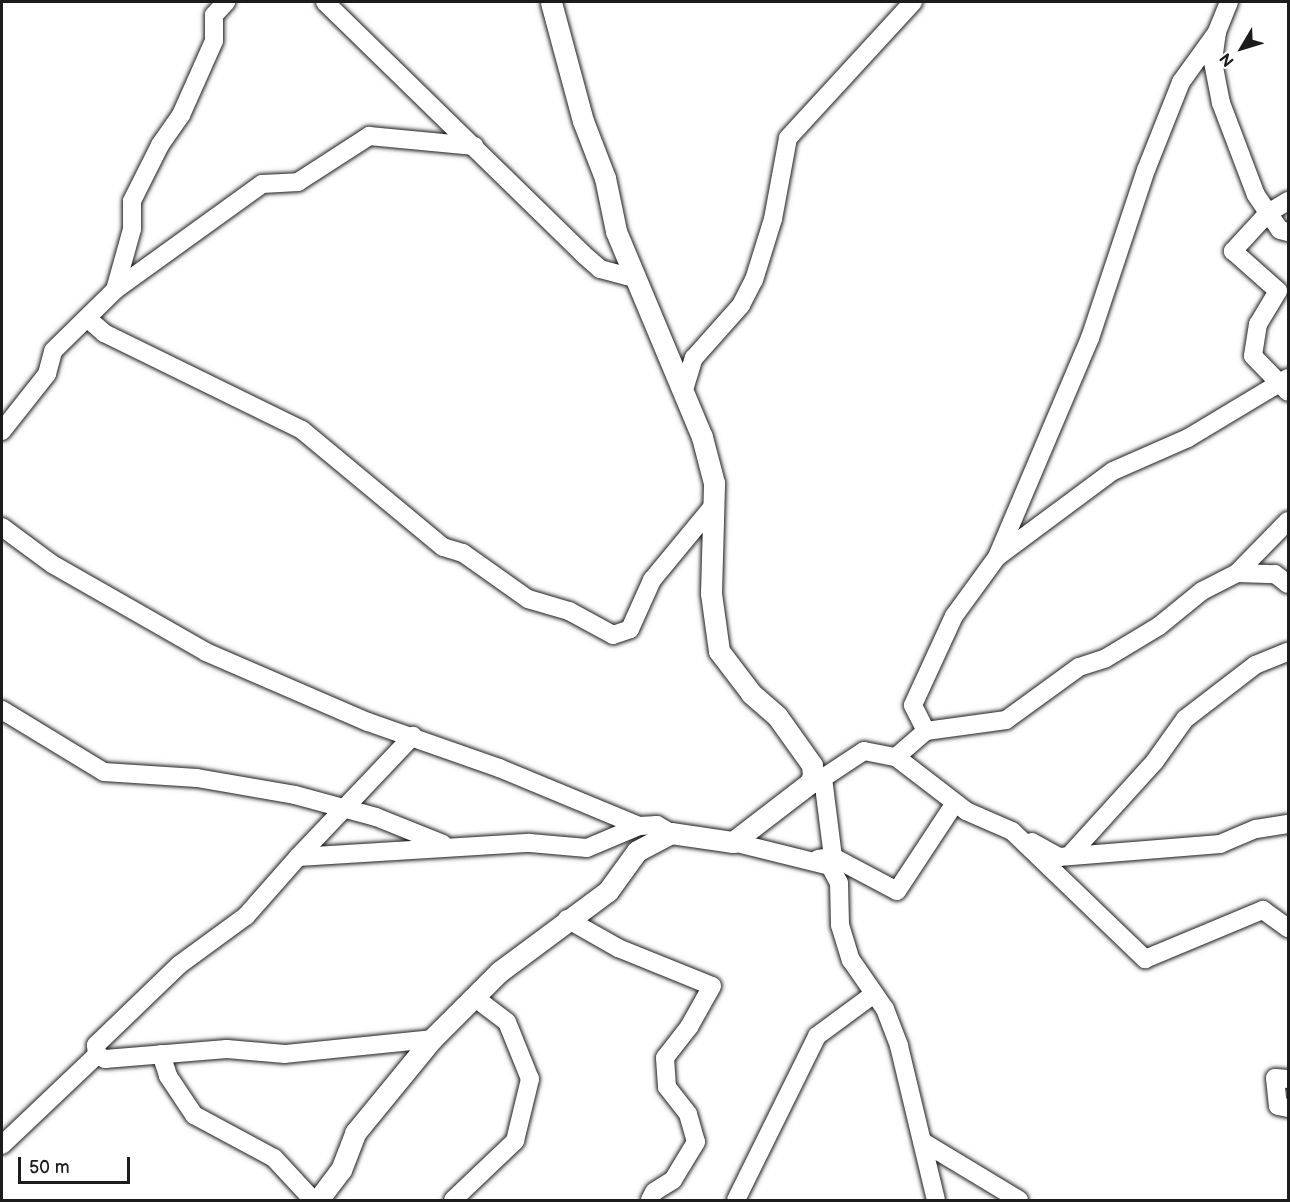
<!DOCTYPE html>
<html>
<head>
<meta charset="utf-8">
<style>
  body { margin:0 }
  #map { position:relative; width:1290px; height:1202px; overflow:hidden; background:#fff; font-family:"Balsamiq Sans",sans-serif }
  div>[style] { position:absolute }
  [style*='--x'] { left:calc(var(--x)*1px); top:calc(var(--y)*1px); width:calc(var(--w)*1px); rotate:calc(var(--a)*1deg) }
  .roads { filter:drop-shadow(0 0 2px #1c1c1c) drop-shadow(0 0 2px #1c1c1c) }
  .minor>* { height:18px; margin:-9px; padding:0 9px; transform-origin:9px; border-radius:9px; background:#fff }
  .tertiary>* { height:21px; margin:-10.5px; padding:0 10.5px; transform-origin:10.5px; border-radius:10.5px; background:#fff }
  span { translate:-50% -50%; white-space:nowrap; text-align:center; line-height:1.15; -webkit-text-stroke:5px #fff; paint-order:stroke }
  .frame { position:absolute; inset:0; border:3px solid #1c1c1c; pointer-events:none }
  .north { position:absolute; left:1212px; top:18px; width:60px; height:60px; -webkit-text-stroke:4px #fff; paint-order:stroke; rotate:232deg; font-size:16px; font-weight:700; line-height:24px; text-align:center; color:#1c1c1c }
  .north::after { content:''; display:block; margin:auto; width:21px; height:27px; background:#1c1c1c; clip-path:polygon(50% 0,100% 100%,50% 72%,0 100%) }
  .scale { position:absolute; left:18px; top:1157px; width:112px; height:27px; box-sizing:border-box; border:3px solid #1c1c1c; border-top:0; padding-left:8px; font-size:18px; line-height:21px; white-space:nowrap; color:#1c1c1c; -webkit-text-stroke:4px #fff; paint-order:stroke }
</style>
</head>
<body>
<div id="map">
  <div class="roads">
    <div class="minor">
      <div style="--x:325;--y:2;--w:361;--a:44.3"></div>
      <div style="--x:583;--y:254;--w:23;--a:41"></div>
      <div style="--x:600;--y:269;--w:38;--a:15"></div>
      <div style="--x:1229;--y:2;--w:32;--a:112"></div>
      <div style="--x:1217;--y:32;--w:30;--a:98"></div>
      <div style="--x:1213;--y:62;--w:42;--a:79"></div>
      <div style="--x:1221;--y:103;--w:98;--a:69.2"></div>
      <div style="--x:1256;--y:195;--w:42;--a:55.6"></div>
      <div style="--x:1280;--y:230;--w:8;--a:14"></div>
      <div style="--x:1288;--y:201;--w:23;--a:149"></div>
      <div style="--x:1268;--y:213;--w:52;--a:132.6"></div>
      <div style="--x:1233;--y:251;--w:60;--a:41.6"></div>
      <div style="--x:1278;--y:291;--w:39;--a:121"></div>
      <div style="--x:1258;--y:324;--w:32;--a:99"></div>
      <div style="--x:1253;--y:356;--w:50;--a:45.8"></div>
      <div style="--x:115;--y:290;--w:63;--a:-74.4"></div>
      <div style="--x:132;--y:229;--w:28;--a:-90"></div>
      <div style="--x:132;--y:201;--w:63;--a:-63.4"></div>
      <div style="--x:160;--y:145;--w:37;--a:-55"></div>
      <div style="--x:181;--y:115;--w:81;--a:-66"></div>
      <div style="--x:214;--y:41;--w:26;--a:-90"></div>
      <div style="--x:214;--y:15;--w:18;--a:-47"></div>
      <div style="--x:87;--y:318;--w:23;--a:41"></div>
      <div style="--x:104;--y:333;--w:220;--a:26.1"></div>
      <div style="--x:302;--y:430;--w:183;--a:39.7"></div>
      <div style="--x:443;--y:547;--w:21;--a:17"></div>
      <div style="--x:463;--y:553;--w:80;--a:35.3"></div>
      <div style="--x:528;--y:599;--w:43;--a:16.3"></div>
      <div style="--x:569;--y:611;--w:50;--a:28.6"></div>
      <div style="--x:613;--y:635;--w:18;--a:-19"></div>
      <div style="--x:630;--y:629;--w:54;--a:-65.8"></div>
      <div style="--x:652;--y:580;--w:97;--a:-50.4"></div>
      <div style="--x:683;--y:393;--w:37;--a:-73"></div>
      <div style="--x:694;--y:358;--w:71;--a:-48.4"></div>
      <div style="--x:741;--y:305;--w:28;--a:-63"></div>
      <div style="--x:754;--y:280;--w:64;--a:-72.7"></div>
      <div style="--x:773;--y:219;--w:82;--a:-79.5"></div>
      <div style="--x:788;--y:138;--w:185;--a:-47.4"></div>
      <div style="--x:2;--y:431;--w:73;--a:-51.7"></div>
      <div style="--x:47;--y:374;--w:24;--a:-75"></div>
      <div style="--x:53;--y:351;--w:87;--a:-44.5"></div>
      <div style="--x:115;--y:290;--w:181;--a:-35.8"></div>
      <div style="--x:262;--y:184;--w:36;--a:-3"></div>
      <div style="--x:298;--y:182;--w:85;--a:-32.9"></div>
      <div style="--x:369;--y:136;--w:106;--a:5.4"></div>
      <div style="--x:2;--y:527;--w:62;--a:36.5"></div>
      <div style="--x:52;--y:564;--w:177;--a:29.7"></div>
      <div style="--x:206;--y:652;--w:176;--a:23.4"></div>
      <div style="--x:368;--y:722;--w:139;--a:19.3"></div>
      <div style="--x:499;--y:768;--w:152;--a:22.5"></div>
      <div style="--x:997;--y:557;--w:238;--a:-67"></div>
      <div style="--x:1090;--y:338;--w:177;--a:-71.6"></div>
      <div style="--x:1146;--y:170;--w:95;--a:-68.3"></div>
      <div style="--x:1181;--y:82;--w:62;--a:-54.2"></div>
      <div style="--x:1237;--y:573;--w:73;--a:-45.6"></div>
      <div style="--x:2;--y:710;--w:119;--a:31.3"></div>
      <div style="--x:104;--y:772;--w:93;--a:3.7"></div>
      <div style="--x:197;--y:778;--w:99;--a:9.8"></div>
      <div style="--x:295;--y:795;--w:84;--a:15.2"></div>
      <div style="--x:376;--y:817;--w:72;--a:21.9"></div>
      <div style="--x:926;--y:731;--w:29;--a:-117"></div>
      <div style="--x:913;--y:705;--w:98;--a:-65.3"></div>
      <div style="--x:954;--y:616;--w:73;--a:-53.9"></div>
      <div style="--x:997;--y:557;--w:144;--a:-36.6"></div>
      <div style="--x:1113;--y:471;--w:82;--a:-23.7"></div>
      <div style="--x:1188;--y:438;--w:117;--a:-31"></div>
      <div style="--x:896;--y:757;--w:88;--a:37.6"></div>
      <div style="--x:966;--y:811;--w:50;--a:23.5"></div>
      <div style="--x:1012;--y:831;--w:185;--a:43.9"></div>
      <div style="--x:1145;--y:959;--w:128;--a:-22.6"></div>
      <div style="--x:1263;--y:910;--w:31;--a:36"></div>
      <div style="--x:813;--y:775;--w:10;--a:17"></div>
      <div style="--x:823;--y:778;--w:49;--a:-33.4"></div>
      <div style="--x:864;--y:751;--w:33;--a:11"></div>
      <div style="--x:896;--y:757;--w:40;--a:-41"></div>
      <div style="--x:926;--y:731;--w:81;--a:-7.8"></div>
      <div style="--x:1006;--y:720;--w:90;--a:-36"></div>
      <div style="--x:1079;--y:667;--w:28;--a:-18"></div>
      <div style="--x:1106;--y:658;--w:62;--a:-31.1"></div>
      <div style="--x:1159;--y:626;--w:55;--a:-39.1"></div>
      <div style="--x:1202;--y:591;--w:39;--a:-27"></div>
      <div style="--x:1237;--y:573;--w:38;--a:2"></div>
      <div style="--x:1275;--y:574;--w:16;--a:38"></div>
      <div style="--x:823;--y:778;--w:80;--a:82.8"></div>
      <div style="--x:733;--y:842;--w:100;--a:13.9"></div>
      <div style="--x:830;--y:866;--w:19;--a:62"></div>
      <div style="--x:839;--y:883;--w:42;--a:88.6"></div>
      <div style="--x:840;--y:925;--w:37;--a:73"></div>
      <div style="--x:851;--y:960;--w:60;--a:55.2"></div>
      <div style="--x:885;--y:1009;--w:40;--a:69"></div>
      <div style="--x:899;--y:1046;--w:158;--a:76.5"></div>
      <div style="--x:1032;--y:842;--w:31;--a:29"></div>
      <div style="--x:1059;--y:857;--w:162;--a:-4.6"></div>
      <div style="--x:1220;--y:844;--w:39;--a:-23"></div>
      <div style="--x:1256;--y:829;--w:32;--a:-9"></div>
      <div style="--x:1069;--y:856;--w:128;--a:-47.8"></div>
      <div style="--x:1155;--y:761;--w:52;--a:-54.5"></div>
      <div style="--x:1185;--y:719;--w:88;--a:-37.6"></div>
      <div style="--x:1255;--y:665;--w:35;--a:-22"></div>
      <div style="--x:298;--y:857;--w:167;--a:-46.5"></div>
      <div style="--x:818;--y:859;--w:15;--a:-8"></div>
      <div style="--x:833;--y:857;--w:72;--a:28"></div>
      <div style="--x:897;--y:891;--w:105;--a:-56.6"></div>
      <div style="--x:567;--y:919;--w:59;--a:29.6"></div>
      <div style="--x:618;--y:948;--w:101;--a:22"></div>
      <div style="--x:712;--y:986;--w:47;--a:119.3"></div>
      <div style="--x:689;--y:1027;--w:39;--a:128"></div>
      <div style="--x:665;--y:1058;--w:29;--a:86"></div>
      <div style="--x:667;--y:1087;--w:34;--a:52"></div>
      <div style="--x:688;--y:1114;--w:29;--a:74"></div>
      <div style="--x:696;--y:1142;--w:44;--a:121.2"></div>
      <div style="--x:673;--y:1180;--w:22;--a:148"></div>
      <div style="--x:654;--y:1192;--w:9;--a:117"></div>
      <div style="--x:161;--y:1054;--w:23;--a:72"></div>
      <div style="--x:168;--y:1076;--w:47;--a:56.3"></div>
      <div style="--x:194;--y:1115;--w:91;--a:28.3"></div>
      <div style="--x:274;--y:1158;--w:57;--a:47.1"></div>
      <div style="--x:97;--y:1055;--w:10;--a:-96"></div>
      <div style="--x:96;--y:1045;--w:115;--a:-43.9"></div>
      <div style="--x:179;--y:965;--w:83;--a:-36.2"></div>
      <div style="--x:246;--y:916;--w:79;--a:-48.6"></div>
      <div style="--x:298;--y:857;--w:232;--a:-3.5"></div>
      <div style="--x:530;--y:843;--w:57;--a:5"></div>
      <div style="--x:587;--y:848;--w:56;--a:-22.9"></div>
      <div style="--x:639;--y:826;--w:18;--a:-3"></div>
      <div style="--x:657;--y:825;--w:16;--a:30"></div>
      <div style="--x:97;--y:1055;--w:9;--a:27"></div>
      <div style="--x:105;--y:1059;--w:122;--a:-4.7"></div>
      <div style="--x:227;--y:1049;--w:58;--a:4.9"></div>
      <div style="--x:285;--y:1054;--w:148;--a:-5.8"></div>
      <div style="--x:1288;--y:1079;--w:13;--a:-176"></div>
      <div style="--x:1275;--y:1078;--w:28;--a:84"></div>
      <div style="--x:1278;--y:1106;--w:10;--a:11"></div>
      <div style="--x:923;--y:1142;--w:112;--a:31.1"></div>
      <div style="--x:2;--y:1145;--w:131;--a:-43.5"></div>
      <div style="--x:453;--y:1200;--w:86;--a:-43.6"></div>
      <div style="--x:515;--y:1141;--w:64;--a:-76.4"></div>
      <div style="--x:530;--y:1079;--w:61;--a:-112"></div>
      <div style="--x:507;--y:1022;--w:41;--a:-142.9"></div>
      <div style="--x:736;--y:1200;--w:183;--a:-63.7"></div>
      <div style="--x:817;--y:1036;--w:71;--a:-36.4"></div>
    </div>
    <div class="tertiary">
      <div style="--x:318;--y:1200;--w:38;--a:-53"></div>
      <div style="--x:341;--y:1170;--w:40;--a:-69"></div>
      <div style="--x:355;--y:1133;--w:122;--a:-50.7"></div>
      <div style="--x:432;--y:1039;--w:95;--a:-45"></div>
      <div style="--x:499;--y:972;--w:136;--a:-36.6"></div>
      <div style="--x:608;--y:891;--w:49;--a:-54.1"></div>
      <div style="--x:637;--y:851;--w:38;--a:-28"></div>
      <div style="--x:671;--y:833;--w:63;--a:8.3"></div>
      <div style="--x:733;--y:842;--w:97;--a:-37.5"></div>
      <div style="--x:810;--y:783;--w:9;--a:-69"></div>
      <div style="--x:813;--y:775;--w:10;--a:-96"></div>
      <div style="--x:812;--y:765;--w:60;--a:-125.5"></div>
      <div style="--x:777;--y:716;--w:35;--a:-139"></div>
      <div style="--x:751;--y:693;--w:53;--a:-127.3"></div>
      <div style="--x:719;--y:651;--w:59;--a:-97.9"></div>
      <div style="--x:711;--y:593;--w:110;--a:-88.4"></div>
      <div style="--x:714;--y:483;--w:48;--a:-104.6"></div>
      <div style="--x:702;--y:437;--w:223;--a:-112.7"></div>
      <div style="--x:616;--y:231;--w:54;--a:-101.7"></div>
      <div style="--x:605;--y:178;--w:61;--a:-111.1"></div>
      <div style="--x:583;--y:121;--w:123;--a:-105.1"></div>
    </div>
  </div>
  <div class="frame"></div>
  <div class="north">N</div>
  <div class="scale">50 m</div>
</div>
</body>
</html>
